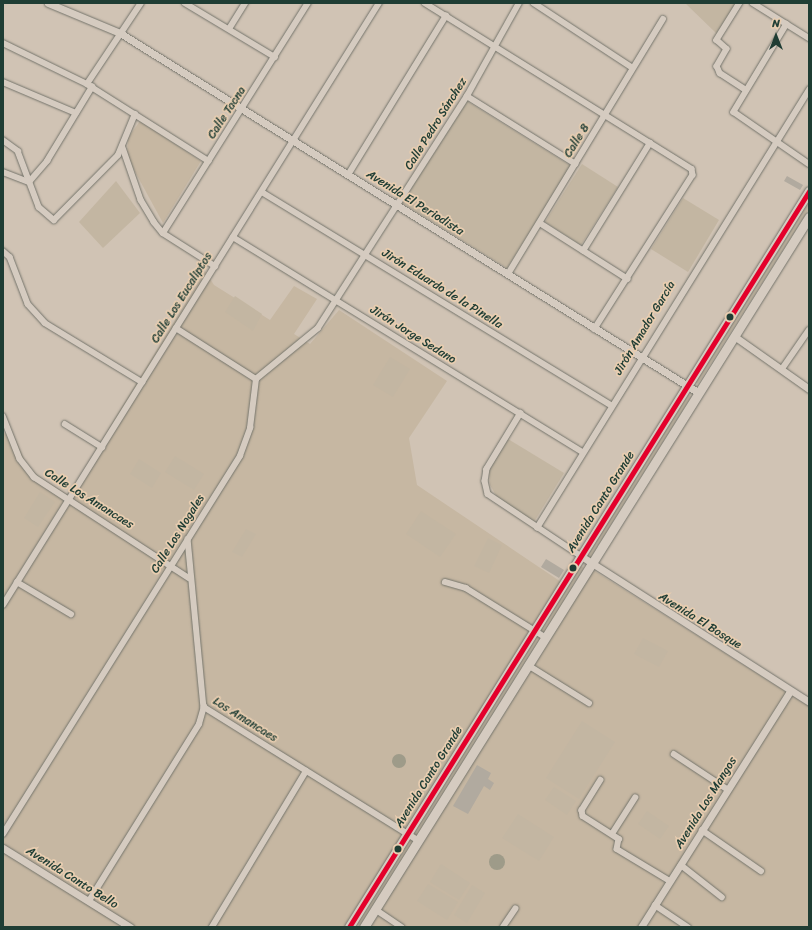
<!DOCTYPE html>
<html>
<head>
<meta charset="utf-8">
<style>
  body { margin:0 }
  #map { position:relative; width:812px; height:930px; overflow:hidden; background:#d0c3b4; font-family:Sriracha,sans-serif }
  div>[style] { position:absolute }
  [style*='--x'] { left:calc(var(--x)*1px); top:calc(var(--y)*1px); width:calc(var(--w)*1px); rotate:calc(var(--a)*1deg) }
  .built>* { inset:0; background:#c6b7a2 }
  .green>* { inset:0; background:#c3b6a2 }
  .water>* { inset:0; background:#9e9b89 }
  .round { border-radius:50% }
  .building>* { inset:0; background:#b1aa9f }
  .roads { filter:drop-shadow(0 0 1px #74746b) drop-shadow(0 0 1px #74746b) }
  .minor>* { height:5.5px; margin:-2.75px; padding:0 2.75px; transform-origin:2.75px; border-radius:2.75px; background:#d5cbc0 }
  .tertiary>* { height:7px; margin:-3.5px; padding:0 3.5px; transform-origin:3.5px; border-radius:3.5px; background:#d5cbc0 }
  .primary>* { height:9px; margin:-4.5px; padding:0 4.5px; transform-origin:4.5px; border-radius:4.5px; background:#d5cbc0 }
  .bus-1>* { height:5px; margin:-2.5px; padding:0 2.5px; transform-origin:2.5px; border-radius:2.5px; background:#e4002b }
  .dots>* { width:11px; height:11px; translate:-50% -50%; box-sizing:border-box; border:2px solid #e8cdb0; border-radius:50% }
  span { translate:-50% -50%; white-space:nowrap; text-align:center; line-height:1.15; -webkit-text-stroke:3.5px #e8cdb0; paint-order:stroke }
  .street-label { font-size:12px; color:#1f3d34 }
  .frame { position:absolute; inset:0; border:4px solid #1f3d34; pointer-events:none }
  .north { position:absolute; left:756px; top:16px; width:40px; height:40px; -webkit-text-stroke:3px #e8cdb0; paint-order:stroke; rotate:0deg; font-size:11px; font-weight:700; line-height:16px; text-align:center; color:#1f3d34 }
  .north::after { content:''; display:block; margin:auto; width:14px; height:18px; background:#1f3d34; clip-path:polygon(50% 0,100% 100%,50% 72%,0 100%) }
</style>
</head>
<body>
<div id="map">
  <div class="built">
    <div style="clip-path:polygon(140px 121px,201px 161px,163px 223px,127px 157px,128px 138px)"></div>
    <div style="clip-path:polygon(205px 271px,214px 285px,270px 320px,294px 286px,317px 299px,294px 334px,310px 344px,339px 310px,447px 381px,409px 438px,417px 485px,570px 588px,593px 570px,809px 706px,809px 927px,3px 927px,3px 434px,12px 431px,26px 463px,37px 475px,68px 495px)"></div>
  </div>
  <div class="green">
    <div style="clip-path:polygon(685px 3px,737px 3px,717px 34px)"></div>
    <div style="clip-path:polygon(467px 101px,571px 166px,507px 268px,402px 203px)"></div>
    <div style="clip-path:polygon(582px 164px,618px 187px,581px 245px,545px 222px)"></div>
    <div style="clip-path:polygon(116px 181px,140px 213px,103px 248px,79px 222px)"></div>
    <div style="clip-path:polygon(809px 197px,809px 209px,698px 384px,695px 382px)"></div>
    <div style="clip-path:polygon(683px 198px,719px 220px,688px 272px,651px 249px)"></div>
    <div style="clip-path:polygon(235px 296px,262px 314px,253px 331px,225px 312px)"></div>
    <div style="clip-path:polygon(390px 357px,410px 369px,393px 397px,373px 385px)"></div>
    <div style="clip-path:polygon(687px 392px,691px 397px,589px 560px,585px 555px)"></div>
    <div style="clip-path:polygon(508px 439px,564px 473px,534px 522px,498px 499px,490px 485px,489px 470px)"></div>
    <div style="clip-path:polygon(175px 456px,204px 474px,194px 490px,165px 472px)"></div>
    <div style="clip-path:polygon(139px 459px,161px 473px,152px 488px,130px 474px)"></div>
    <div style="clip-path:polygon(40px 492px,55px 502px,38px 527px,24px 518px)"></div>
    <div style="clip-path:polygon(421px 511px,456px 534px,440px 557px,406px 534px)"></div>
    <div style="clip-path:polygon(246px 529px,256px 534px,242px 557px,232px 552px)"></div>
    <div style="clip-path:polygon(488px 538px,502px 545px,489px 573px,474px 566px)"></div>
    <div style="clip-path:polygon(580px 565px,584px 568px,543px 631px,541px 626px)"></div>
    <div style="clip-path:polygon(643px 638px,668px 651px,659px 667px,634px 654px)"></div>
    <div style="clip-path:polygon(534px 639px,538px 643px,422px 827px,417px 826px)"></div>
    <div style="clip-path:polygon(582px 721px,615px 742px,579px 799px,546px 778px)"></div>
    <div style="clip-path:polygon(554px 787px,576px 801px,567px 815px,545px 800px)"></div>
    <div style="clip-path:polygon(647px 811px,669px 826px,660px 839px,638px 824px)"></div>
    <div style="clip-path:polygon(518px 814px,554px 837px,539px 861px,502px 838px)"></div>
    <div style="clip-path:polygon(405px 843px,409px 846px,360px 927px,352px 927px)"></div>
    <div style="clip-path:polygon(441px 864px,470px 883px,459px 900px,430px 882px)"></div>
    <div style="clip-path:polygon(428px 884px,458px 902px,447px 920px,417px 901px)"></div>
    <div style="clip-path:polygon(472px 885px,485px 893px,467px 923px,454px 915px)"></div>
  </div>
  <div class="water">
    <div class="round" style="left:392px;top:754px;width:14px;height:14px"></div>
    <div class="round" style="left:489px;top:854px;width:16px;height:16px"></div>
  </div>
  <div class="building">
    <div style="clip-path:polygon(787px 176px,803px 185px,800px 190px,784px 181px)"></div>
    <div style="clip-path:polygon(546px 559px,564px 570px,559px 578px,541px 567px)"></div>
    <div style="clip-path:polygon(477px 765px,491px 773px,488px 779px,494px 783px,490px 790px,484px 786px,468px 814px,453px 806px)"></div>
  </div>
  <div class="roads">
    <div class="minor">
      <div style="--x:185;--y:3;--w:105;--a:31"></div>
      <div style="--x:425;--y:3;--w:314;--a:31.9"></div>
      <div style="--x:692;--y:169;--w:6;--a:81"></div>
      <div style="--x:693;--y:175;--w:183;--a:122.5"></div>
      <div style="--x:534;--y:3;--w:118;--a:33.3"></div>
      <div style="--x:740;--y:3;--w:44;--a:121.9"></div>
      <div style="--x:717;--y:40;--w:13;--a:42"></div>
      <div style="--x:727;--y:49;--w:20;--a:120"></div>
      <div style="--x:717;--y:66;--w:8;--a:67"></div>
      <div style="--x:720;--y:73;--w:31;--a:33"></div>
      <div style="--x:753;--y:3;--w:66;--a:32"></div>
      <div style="--x:787;--y:24;--w:103;--a:121.1"></div>
      <div style="--x:734;--y:112;--w:91;--a:34.7"></div>
      <div style="--x:229;--y:29;--w:31;--a:-58"></div>
      <div style="--x:3;--y:43;--w:93;--a:26"></div>
      <div style="--x:87;--y:84;--w:144;--a:32.3"></div>
      <div style="--x:3;--y:82;--w:79;--a:23"></div>
      <div style="--x:87;--y:84;--w:97;--a:-56.3"></div>
      <div style="--x:467;--y:96;--w:128;--a:32"></div>
      <div style="--x:3;--y:140;--w:19;--a:36"></div>
      <div style="--x:18;--y:151;--w:60;--a:69.4"></div>
      <div style="--x:39;--y:207;--w:20;--a:41"></div>
      <div style="--x:54;--y:220;--w:91;--a:-45.4"></div>
      <div style="--x:118;--y:155;--w:44;--a:-67.5"></div>
      <div style="--x:123;--y:148;--w:55;--a:70.9"></div>
      <div style="--x:141;--y:200;--w:26;--a:59"></div>
      <div style="--x:154;--y:222;--w:14;--a:51"></div>
      <div style="--x:163;--y:233;--w:62;--a:32.4"></div>
      <div style="--x:3;--y:172;--w:28;--a:21"></div>
      <div style="--x:348;--y:175;--w:187;--a:-58.4"></div>
      <div style="--x:29;--y:182;--w:28;--a:-49"></div>
      <div style="--x:47;--y:161;--w:87;--a:-58.7"></div>
      <div style="--x:262;--y:192;--w:409;--a:31.4"></div>
      <div style="--x:540;--y:223;--w:104;--a:32.5"></div>
      <div style="--x:163;--y:233;--w:272;--a:-57.8"></div>
      <div style="--x:233;--y:237;--w:410;--a:31.6"></div>
      <div style="--x:3;--y:251;--w:9;--a:41"></div>
      <div style="--x:10;--y:257;--w:50;--a:69"></div>
      <div style="--x:28;--y:304;--w:25;--a:48"></div>
      <div style="--x:45;--y:323;--w:114;--a:31.3"></div>
      <div style="--x:583;--y:251;--w:127;--a:-58.2"></div>
      <div style="--x:508;--y:274;--w:298;--a:-58.7"></div>
      <div style="--x:176;--y:328;--w:95;--a:32.5"></div>
      <div style="--x:782;--y:369;--w:47;--a:-55.3"></div>
      <div style="--x:521;--y:413;--w:66;--a:121.3"></div>
      <div style="--x:487;--y:469;--w:12;--a:99"></div>
      <div style="--x:485;--y:481;--w:13;--a:77"></div>
      <div style="--x:488;--y:494;--w:112;--a:33.7"></div>
      <div style="--x:3;--y:416;--w:46;--a:68.4"></div>
      <div style="--x:20;--y:459;--w:23;--a:52"></div>
      <div style="--x:34;--y:477;--w:185;--a:33.1"></div>
      <div style="--x:65;--y:424;--w:44;--a:31.9"></div>
      <div style="--x:537;--y:528;--w:516;--a:-58.16"></div>
      <div style="--x:188;--y:539;--w:169;--a:84.6"></div>
      <div style="--x:204;--y:707;--w:252;--a:31.9"></div>
      <div style="--x:17;--y:582;--w:63;--a:30.7"></div>
      <div style="--x:445;--y:582;--w:22;--a:16"></div>
      <div style="--x:466;--y:588;--w:93;--a:31.8"></div>
      <div style="--x:3;--y:605;--w:710;--a:-58.01"></div>
      <div style="--x:528;--y:665;--w:72;--a:31.9"></div>
      <div style="--x:674;--y:754;--w:64;--a:33.4"></div>
      <div style="--x:601;--y:780;--w:36;--a:122"></div>
      <div style="--x:582;--y:810;--w:6;--a:81"></div>
      <div style="--x:583;--y:816;--w:43;--a:32.6"></div>
      <div style="--x:619;--y:839;--w:10;--a:101"></div>
      <div style="--x:617;--y:849;--w:62;--a:31.1"></div>
      <div style="--x:702;--y:830;--w:72;--a:34.8"></div>
      <div style="--x:3;--y:834;--w:446;--a:-57.9"></div>
      <div style="--x:240;--y:456;--w:30;--a:-70"></div>
      <div style="--x:250;--y:428;--w:49;--a:-83"></div>
      <div style="--x:256;--y:379;--w:80;--a:-39.4"></div>
      <div style="--x:318;--y:328;--w:276;--a:-57.3"></div>
      <div style="--x:467;--y:96;--w:107;--a:-60.8"></div>
      <div style="--x:612;--y:834;--w:43;--a:-57.4"></div>
      <div style="--x:681;--y:865;--w:52;--a:38"></div>
      <div style="--x:89;--y:901;--w:208;--a:-58.1"></div>
      <div style="--x:199;--y:724;--w:18;--a:-74"></div>
      <div style="--x:655;--y:905;--w:40;--a:34"></div>
      <div style="--x:375;--y:909;--w:32;--a:34"></div>
      <div style="--x:212;--y:927;--w:182;--a:-58.9"></div>
      <div style="--x:503;--y:927;--w:22;--a:-56"></div>
    </div>
    <div class="tertiary">
      <div style="--x:48;--y:3;--w:78;--a:22.6"></div>
      <div style="--x:120;--y:33;--w:682;--a:31.87"></div>
      <div style="--x:734;--y:336;--w:92;--a:35.2"></div>
      <div style="--x:581;--y:556;--w:271;--a:32.6"></div>
      <div style="--x:3;--y:848;--w:150;--a:31.9"></div>
      <div style="--x:641;--y:927;--w:279;--a:-57.7"></div>
    </div>
    <div class="primary">
      <div style="--x:349;--y:927;--w:868;--a:-57.99"></div>
      <div style="--x:364;--y:927;--w:838;--a:-57.92"></div>
    </div>
  </div>
  <div class="bus-1">
    <div style="--x:349;--y:927;--w:868;--a:-57.99"></div>
  </div>
  <div class="dots">
    <div style="left:730px;top:317px;background:#1f3d34"></div>
    <div style="left:573px;top:568px;background:#1f3d34"></div>
    <div style="left:398px;top:849px;background:#1f3d34"></div>
  </div>
  <div class="street-label">
    <span style="left:227px;top:113px;rotate:-57deg">Calle Tacna</span>
    <span style="left:436px;top:124px;rotate:-58deg">Calle Pedro Sánchez</span>
    <span style="left:577px;top:141px;rotate:-58deg">Calle 8</span>
    <span style="left:415px;top:203px;rotate:32deg">Avenida El Periodista</span>
    <span style="left:442px;top:289px;rotate:32deg">Jirón Eduardo de la Pinella</span>
    <span style="left:182px;top:298px;rotate:-58deg">Calle Los Eucaliptos</span>
    <span style="left:645px;top:328px;rotate:-59deg">Jirón Amador García</span>
    <span style="left:413px;top:335px;rotate:32deg">Jirón Jorge Sedano</span>
    <span style="left:89px;top:499px;rotate:32deg">Calle Los Amancaes</span>
    <span style="left:601px;top:502px;rotate:-58deg">Avenida Canto Grande</span>
    <span style="left:178px;top:534px;rotate:-58deg">Calle Los Nogales</span>
    <span style="left:700px;top:621px;rotate:32deg">Avenida El Bosque</span>
    <span style="left:245px;top:720px;rotate:32deg">Los Amancaes</span>
    <span style="left:429px;top:777px;rotate:-58deg">Avenida Canto Grande</span>
    <span style="left:706px;top:803px;rotate:-58deg">Avenida Los Mangos</span>
    <span style="left:72px;top:878px;rotate:32deg">Avenida Canto Bello</span>
  </div>
  <div class="frame"></div>
  <div class="north">N</div>
</div>
</body>
</html>
